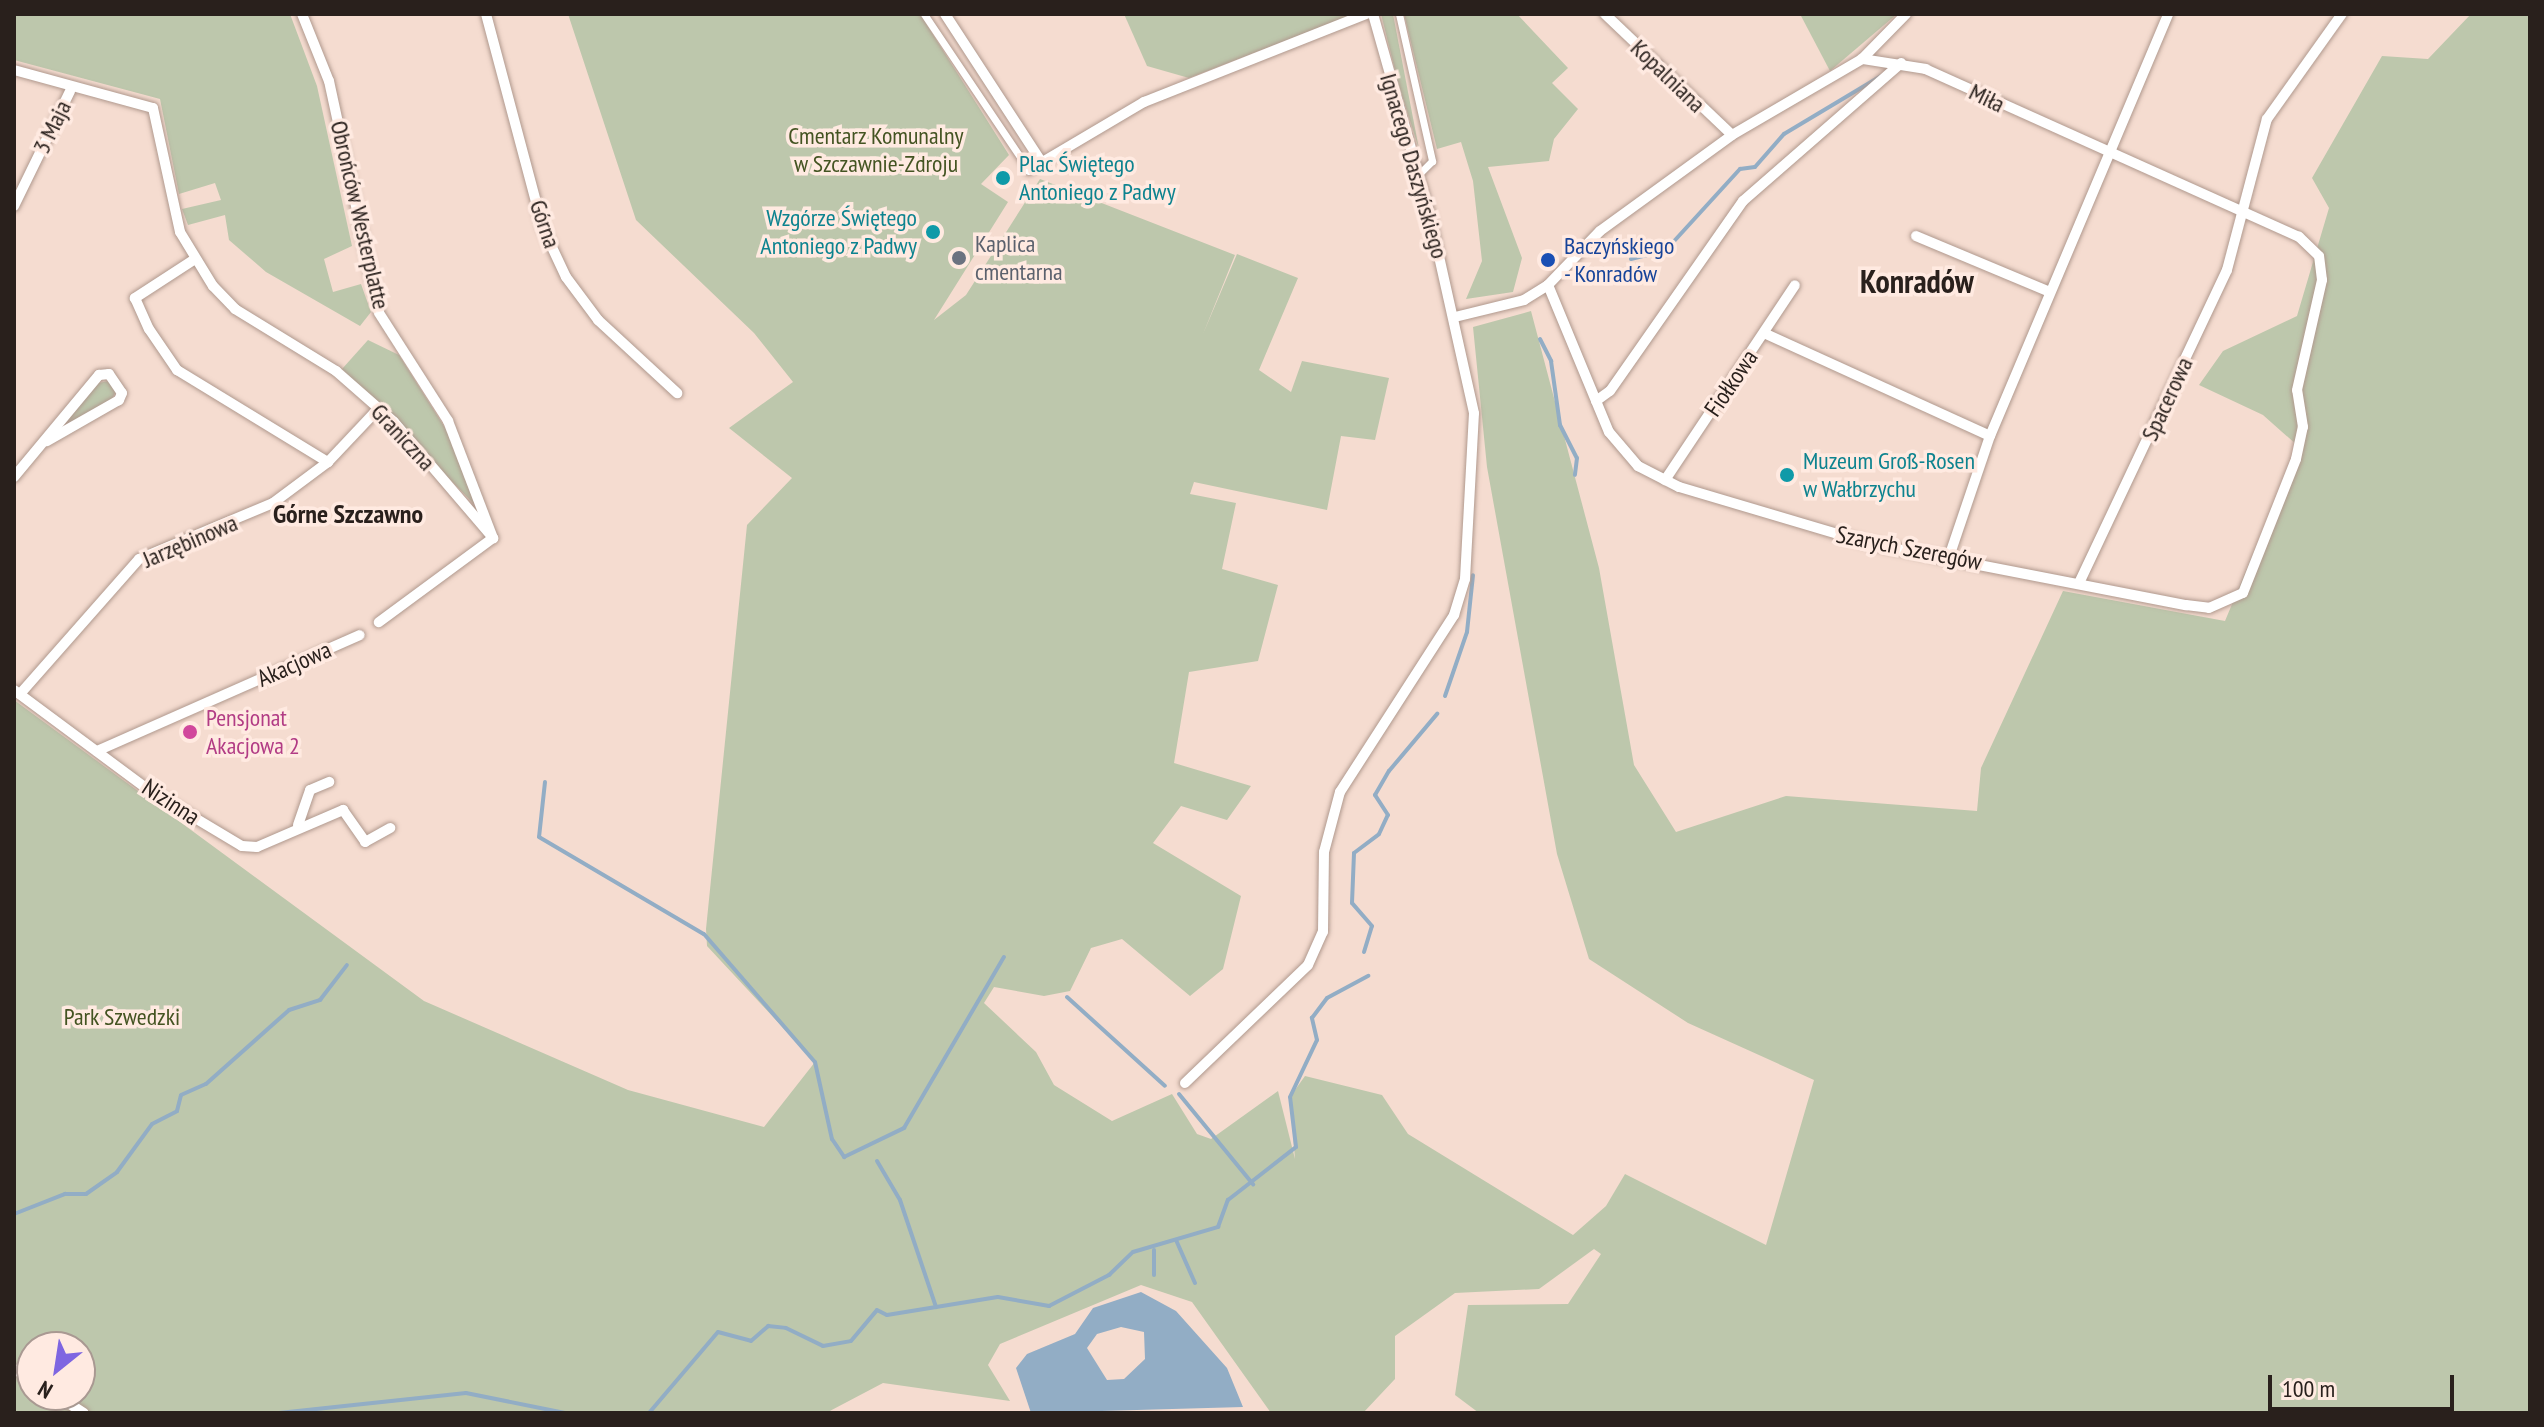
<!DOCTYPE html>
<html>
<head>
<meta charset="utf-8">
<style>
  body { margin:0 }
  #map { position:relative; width:2544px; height:1427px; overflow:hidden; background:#f5dcd0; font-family:"PT Sans Narrow",sans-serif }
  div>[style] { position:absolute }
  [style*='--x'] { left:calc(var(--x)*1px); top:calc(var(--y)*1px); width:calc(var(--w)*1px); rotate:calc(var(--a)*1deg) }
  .green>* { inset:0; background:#bdc7ac }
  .water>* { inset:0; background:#92adc5 }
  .stream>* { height:4px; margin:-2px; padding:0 2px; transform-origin:2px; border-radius:2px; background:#92adc5 }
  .roads { filter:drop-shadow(0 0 2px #b0998e) drop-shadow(0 0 2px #b0998e) }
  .pedestrian>* { height:7px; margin:-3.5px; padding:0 3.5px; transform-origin:3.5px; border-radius:3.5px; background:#fff }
  .minor>* { height:10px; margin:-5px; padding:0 5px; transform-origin:5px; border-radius:5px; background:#fff }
  .dots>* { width:22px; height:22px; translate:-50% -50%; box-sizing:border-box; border:4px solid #ffeae1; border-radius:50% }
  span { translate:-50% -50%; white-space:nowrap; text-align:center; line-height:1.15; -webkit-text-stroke:7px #ffeae1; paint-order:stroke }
  .street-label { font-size:24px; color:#29201c }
  .park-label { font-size:24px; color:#445422 }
  .culture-label { font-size:24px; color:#0d838f }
  .left { translate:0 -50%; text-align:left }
  .right { translate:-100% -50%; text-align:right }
  .worship-label { font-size:24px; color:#5b616d }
  .transit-label { font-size:24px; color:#164399 }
  .hotel-label { font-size:24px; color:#b23c85 }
  .neighbourhood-label { font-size:26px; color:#29201c; font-weight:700 }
  .district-label { font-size:32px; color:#29201c; font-weight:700 }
  .frame { position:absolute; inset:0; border:16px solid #29201c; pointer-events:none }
  .north { position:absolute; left:16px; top:1331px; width:80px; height:80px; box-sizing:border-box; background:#ffeae1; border:2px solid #a99992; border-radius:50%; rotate:210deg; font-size:22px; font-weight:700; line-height:32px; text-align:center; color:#29201c }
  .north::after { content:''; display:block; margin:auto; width:28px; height:36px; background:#7e66e1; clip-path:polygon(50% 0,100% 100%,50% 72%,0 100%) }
  .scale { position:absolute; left:2268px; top:1375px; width:186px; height:36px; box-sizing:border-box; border:4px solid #29201c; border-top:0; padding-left:10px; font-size:24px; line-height:28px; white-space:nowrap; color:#29201c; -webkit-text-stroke:6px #ffeae1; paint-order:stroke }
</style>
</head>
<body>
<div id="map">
  <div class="green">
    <div style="clip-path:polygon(14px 14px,290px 14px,317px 86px,352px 246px,324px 259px,333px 292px,361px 284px,371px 312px,360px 326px,266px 272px,229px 240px,225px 215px,188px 225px,182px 209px,221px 200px,215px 183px,179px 194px,160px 99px,14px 60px)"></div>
    <div style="clip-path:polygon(evenodd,568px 14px,920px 14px,1009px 155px,981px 184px,1008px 202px,934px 320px,966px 295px,1040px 179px,1235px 255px,1203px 334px,1237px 254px,1298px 278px,1259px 370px,1291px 392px,1302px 361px,1389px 378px,1375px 440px,1341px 436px,1327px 510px,1194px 482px,1190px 494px,1236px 503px,1222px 569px,1278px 585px,1258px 661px,1189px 672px,1174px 763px,1251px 786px,1227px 820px,1181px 806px,1153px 843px,1241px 896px,1223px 969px,1190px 996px,1122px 939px,1091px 948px,1070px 991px,1044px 996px,994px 987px,984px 1003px,1036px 1052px,1054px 1085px,1112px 1121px,1172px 1094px,1197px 1134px,1211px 1139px,1278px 1091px,1295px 1159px,1290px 1097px,1305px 1076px,1382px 1095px,1408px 1134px,1573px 1235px,1606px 1206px,1625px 1174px,1766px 1245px,1814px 1080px,1688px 1023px,1589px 959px,1557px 854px,1487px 467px,1473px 327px,1531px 311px,1599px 568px,1634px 765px,1676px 832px,1786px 796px,1977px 811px,1981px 768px,2063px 591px,2225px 621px,2298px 446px,2263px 415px,2199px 385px,2223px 351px,2297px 316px,2329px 208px,2312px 178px,2382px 56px,2428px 59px,2471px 14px,2530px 14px,2530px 1413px,1479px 1413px,1455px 1395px,1468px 1305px,1568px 1304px,1601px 1254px,1594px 1249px,1539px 1289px,1455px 1293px,1395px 1336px,1395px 1379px,1363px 1413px,1271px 1413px,1192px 1302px,1141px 1285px,1000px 1344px,988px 1365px,1010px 1401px,883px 1383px,826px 1413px,14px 1413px,14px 700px,424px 1001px,628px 1090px,764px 1127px,815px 1062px,707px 946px,706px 929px,747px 525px,792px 478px,729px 428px,793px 382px,754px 333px,636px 220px,568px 14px,32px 1347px,80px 1347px,80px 1395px,32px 1395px,32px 1347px)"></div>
    <div style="clip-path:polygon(1124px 14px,1355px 14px,1189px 78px,1147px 66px)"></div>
    <div style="clip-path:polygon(1381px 14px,1393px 14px,1419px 149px,1399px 86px)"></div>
    <div style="clip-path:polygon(1404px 14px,1517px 14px,1568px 68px,1552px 83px,1578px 109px,1554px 139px,1549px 161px,1488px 167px,1522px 258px,1513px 292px,1466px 299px,1482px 261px,1473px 181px,1461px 142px,1437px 149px)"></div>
    <div style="clip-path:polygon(1800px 14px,1897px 14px,1830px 71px)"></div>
    <div style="clip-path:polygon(368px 340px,399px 355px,447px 431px,475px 505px,342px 369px)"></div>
    <div style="clip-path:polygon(109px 381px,117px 389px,112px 399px,64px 430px,61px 422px,98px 383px)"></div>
  </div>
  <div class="water">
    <div style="clip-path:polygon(evenodd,1141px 1292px,1176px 1311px,1227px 1368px,1243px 1407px,1031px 1413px,1016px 1368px,1027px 1354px,1075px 1334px,1093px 1308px,1141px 1292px,1121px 1327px,1144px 1332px,1145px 1359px,1124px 1379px,1107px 1380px,1087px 1348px,1097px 1334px,1121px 1327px)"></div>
  </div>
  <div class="stream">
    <div style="--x:1631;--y:259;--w:36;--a:-14"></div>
    <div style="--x:1666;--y:250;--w:110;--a:-47.6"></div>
    <div style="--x:1740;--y:169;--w:15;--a:-8"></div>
    <div style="--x:1755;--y:167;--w:44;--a:-48.7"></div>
    <div style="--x:1784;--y:134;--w:113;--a:-30.9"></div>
    <div style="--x:1540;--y:339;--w:25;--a:63"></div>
    <div style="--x:1551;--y:361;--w:65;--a:82"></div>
    <div style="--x:1560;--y:425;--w:37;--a:63"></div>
    <div style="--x:1577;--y:458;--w:17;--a:97"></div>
    <div style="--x:1445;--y:696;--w:68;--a:-71"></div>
    <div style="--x:1467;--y:632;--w:57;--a:-84"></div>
    <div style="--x:545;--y:782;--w:55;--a:96.2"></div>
    <div style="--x:539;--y:837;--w:191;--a:30.5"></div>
    <div style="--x:704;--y:934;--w:169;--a:49.1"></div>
    <div style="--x:815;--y:1062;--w:79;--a:77.6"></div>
    <div style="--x:832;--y:1139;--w:22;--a:56"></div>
    <div style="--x:844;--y:1157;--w:67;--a:-25.8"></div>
    <div style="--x:904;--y:1128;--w:198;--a:-59.7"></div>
    <div style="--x:1364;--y:952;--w:27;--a:-73"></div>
    <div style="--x:1372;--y:926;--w:30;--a:-131"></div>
    <div style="--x:1352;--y:903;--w:50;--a:-87.7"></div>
    <div style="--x:1354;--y:853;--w:31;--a:-37"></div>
    <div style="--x:1379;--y:834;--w:21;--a:-65"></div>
    <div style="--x:1388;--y:815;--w:24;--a:-123"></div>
    <div style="--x:1375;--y:795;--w:28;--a:-60"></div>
    <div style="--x:1389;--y:771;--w:75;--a:-49.9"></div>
    <div style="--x:1067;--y:997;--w:132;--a:42.2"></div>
    <div style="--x:1179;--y:1094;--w:117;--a:50.6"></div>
    <div style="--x:877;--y:1161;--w:45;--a:59.5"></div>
    <div style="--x:900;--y:1200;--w:113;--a:71.4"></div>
    <div style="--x:14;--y:1214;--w:55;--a:-21.4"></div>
    <div style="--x:65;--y:1194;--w:21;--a:0"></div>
    <div style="--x:86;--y:1194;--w:38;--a:-35"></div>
    <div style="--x:117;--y:1172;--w:59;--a:-53.9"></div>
    <div style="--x:152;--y:1124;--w:28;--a:-27"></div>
    <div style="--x:177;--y:1111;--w:16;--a:-76"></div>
    <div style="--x:181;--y:1095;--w:27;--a:-24"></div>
    <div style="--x:206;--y:1084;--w:111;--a:-41.7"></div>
    <div style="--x:289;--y:1010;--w:33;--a:-18"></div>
    <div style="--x:320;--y:1000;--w:44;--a:-52.4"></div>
    <div style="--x:1176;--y:1240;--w:47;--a:66.2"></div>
    <div style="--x:1154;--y:1250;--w:25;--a:90"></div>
    <div style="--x:279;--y:1413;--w:188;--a:-6.1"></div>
    <div style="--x:466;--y:1393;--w:101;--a:11.4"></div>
    <div style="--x:649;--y:1413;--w:106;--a:-49.6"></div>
    <div style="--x:718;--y:1332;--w:34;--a:15"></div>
    <div style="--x:751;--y:1341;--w:23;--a:-41"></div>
    <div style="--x:768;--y:1326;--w:18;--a:6"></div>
    <div style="--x:786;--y:1328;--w:41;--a:25.9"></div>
    <div style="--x:823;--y:1346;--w:28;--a:-10"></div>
    <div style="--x:851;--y:1341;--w:40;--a:-50"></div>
    <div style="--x:877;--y:1310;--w:11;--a:27"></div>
    <div style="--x:887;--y:1315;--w:112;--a:-9.2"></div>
    <div style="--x:998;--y:1297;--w:52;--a:10"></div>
    <div style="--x:1049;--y:1306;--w:68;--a:-27.3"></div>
    <div style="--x:1109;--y:1275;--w:33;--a:-44"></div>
    <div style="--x:1133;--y:1252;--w:89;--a:-16.4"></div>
    <div style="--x:1218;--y:1227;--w:29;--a:-70"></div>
    <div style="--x:1228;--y:1200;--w:86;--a:-37.9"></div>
    <div style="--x:1296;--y:1147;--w:50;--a:-96.8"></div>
    <div style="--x:1290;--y:1097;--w:63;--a:-64.7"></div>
    <div style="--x:1317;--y:1040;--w:23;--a:-103"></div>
    <div style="--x:1312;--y:1018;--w:25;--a:-53"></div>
    <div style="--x:1327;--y:998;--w:47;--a:-28.2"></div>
  </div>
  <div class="roads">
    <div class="pedestrian">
      <div style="--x:924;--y:14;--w:188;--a:56.1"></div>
      <div style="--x:1399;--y:14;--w:151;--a:77.3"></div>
      <div style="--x:1432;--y:161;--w:20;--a:135"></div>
    </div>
    <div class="minor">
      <div style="--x:302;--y:14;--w:72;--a:68.1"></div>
      <div style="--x:329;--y:81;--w:237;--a:77.8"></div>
      <div style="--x:379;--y:313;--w:128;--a:57.4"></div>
      <div style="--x:448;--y:421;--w:125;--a:69"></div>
      <div style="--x:486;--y:14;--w:221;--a:75.1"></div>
      <div style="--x:543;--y:228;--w:54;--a:64.9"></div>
      <div style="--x:566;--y:277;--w:54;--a:53.3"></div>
      <div style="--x:598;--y:320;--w:108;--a:42.7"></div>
      <div style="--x:945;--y:14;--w:176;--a:56.9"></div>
      <div style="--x:1605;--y:14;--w:175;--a:43.6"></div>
      <div style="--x:14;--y:70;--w:144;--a:15.3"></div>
      <div style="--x:153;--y:108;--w:127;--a:77.7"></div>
      <div style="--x:180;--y:232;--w:63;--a:58.6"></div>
      <div style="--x:213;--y:286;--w:32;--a:46"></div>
      <div style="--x:235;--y:309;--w:119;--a:31.5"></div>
      <div style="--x:336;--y:371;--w:77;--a:41.3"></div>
      <div style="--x:394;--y:422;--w:153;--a:49.5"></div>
      <div style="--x:493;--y:538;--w:142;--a:143.6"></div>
      <div style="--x:1029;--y:170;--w:134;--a:-30.6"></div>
      <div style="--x:1144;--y:102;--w:239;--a:-21.6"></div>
      <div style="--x:14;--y:206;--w:128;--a:-64"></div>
      <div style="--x:1916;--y:236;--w:145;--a:22.7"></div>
      <div style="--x:195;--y:259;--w:72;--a:147"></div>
      <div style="--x:135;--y:298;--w:34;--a:66"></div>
      <div style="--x:149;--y:329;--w:50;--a:55.7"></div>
      <div style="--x:177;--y:370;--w:177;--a:31.4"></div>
      <div style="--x:1548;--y:285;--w:159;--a:67.5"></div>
      <div style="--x:1609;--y:432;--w:45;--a:49.5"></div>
      <div style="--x:1638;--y:466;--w:46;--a:27.1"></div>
      <div style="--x:1679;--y:487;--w:200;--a:16.5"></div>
      <div style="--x:1871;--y:544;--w:321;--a:11"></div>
      <div style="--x:2186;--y:605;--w:23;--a:7"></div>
      <div style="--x:2209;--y:608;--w:37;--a:-24"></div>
      <div style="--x:2243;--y:593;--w:144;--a:-68.4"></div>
      <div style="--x:2296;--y:459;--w:33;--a:-78"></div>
      <div style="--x:2303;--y:427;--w:37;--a:-99"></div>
      <div style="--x:2297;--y:390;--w:113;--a:-77.2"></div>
      <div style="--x:2322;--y:280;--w:24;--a:-97"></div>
      <div style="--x:2319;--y:256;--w:28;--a:-136"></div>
      <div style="--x:2299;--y:237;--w:409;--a:-155.8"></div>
      <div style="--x:1926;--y:69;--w:65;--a:-171.1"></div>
      <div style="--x:1455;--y:317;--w:71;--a:-13.8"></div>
      <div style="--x:1524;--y:300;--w:28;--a:-32"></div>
      <div style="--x:1548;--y:285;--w:75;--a:-46.1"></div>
      <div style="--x:1600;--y:231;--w:163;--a:-36"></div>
      <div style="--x:1732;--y:135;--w:151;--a:-30.3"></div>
      <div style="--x:1862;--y:59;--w:63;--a:-45.6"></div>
      <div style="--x:1764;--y:333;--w:248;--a:24.5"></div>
      <div style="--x:1596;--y:401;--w:17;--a:-36"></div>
      <div style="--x:1610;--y:391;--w:232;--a:-55"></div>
      <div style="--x:1743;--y:201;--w:210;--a:-41.1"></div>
      <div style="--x:14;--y:477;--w:133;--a:-50.2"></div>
      <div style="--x:99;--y:375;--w:10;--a:-6"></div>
      <div style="--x:109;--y:374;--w:23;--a:56"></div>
      <div style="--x:122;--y:393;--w:8;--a:113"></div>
      <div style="--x:119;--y:400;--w:83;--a:150.3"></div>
      <div style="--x:1665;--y:480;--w:234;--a:-56.3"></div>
      <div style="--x:1949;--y:557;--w:128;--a:-71.3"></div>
      <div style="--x:1990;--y:436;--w:458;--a:-67.1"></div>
      <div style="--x:2080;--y:581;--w:344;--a:-64.7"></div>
      <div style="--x:2227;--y:270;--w:156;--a:-75.2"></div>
      <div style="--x:2267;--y:119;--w:129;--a:-54.5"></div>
      <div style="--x:14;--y:690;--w:169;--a:36.6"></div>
      <div style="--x:150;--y:791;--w:107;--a:30.9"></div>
      <div style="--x:242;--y:846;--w:15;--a:4"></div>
      <div style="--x:257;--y:847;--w:94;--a:-23.3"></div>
      <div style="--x:343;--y:810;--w:39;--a:55"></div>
      <div style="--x:365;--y:842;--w:29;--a:-29"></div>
      <div style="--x:20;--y:694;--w:180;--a:-48.6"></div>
      <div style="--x:139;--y:559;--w:145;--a:-22.7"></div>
      <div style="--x:273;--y:503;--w:69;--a:-36.7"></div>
      <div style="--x:328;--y:462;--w:73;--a:-46.7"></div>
      <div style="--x:97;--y:751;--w:287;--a:-23.8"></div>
      <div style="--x:298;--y:825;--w:37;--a:-71"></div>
      <div style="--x:310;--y:790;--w:21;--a:-23"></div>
      <div style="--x:1185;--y:1083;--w:170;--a:-43.8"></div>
      <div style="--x:1308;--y:965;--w:36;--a:-66"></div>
      <div style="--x:1323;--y:932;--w:80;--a:-89.3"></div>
      <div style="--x:1324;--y:852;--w:62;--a:-75.1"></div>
      <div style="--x:1340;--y:792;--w:211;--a:-57.2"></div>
      <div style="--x:1454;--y:615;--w:38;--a:-73"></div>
      <div style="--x:1465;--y:579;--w:166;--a:-86.9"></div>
      <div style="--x:1474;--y:413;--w:206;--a:-102.6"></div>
      <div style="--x:1429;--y:212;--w:206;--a:-105.8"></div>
      <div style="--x:14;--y:1369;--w:21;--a:31"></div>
      <div style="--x:56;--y:1395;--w:33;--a:33"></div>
    </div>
  </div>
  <div class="dots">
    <div style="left:1003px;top:178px;background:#0f9aa8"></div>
    <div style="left:933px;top:232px;background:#0f9aa8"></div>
    <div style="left:959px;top:258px;background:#6b7280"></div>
    <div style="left:1548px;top:260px;background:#1a4fb4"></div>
    <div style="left:1787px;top:475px;background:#0f9aa8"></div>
    <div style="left:190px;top:732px;background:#d1479c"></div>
  </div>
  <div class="street-label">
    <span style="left:1668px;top:76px;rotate:44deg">Kopalniana</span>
    <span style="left:1987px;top:98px;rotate:26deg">Miła</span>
    <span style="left:52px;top:127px;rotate:-64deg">3 Maja</span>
    <span style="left:1414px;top:166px;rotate:74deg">Ignacego Daszyńskiego</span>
    <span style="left:360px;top:215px;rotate:77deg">Obrońców Westerplatte</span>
    <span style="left:545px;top:224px;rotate:71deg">Górna</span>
    <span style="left:1731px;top:383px;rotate:-56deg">Fiołkowa</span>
    <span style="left:2167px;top:399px;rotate:-65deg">Spacerowa</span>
    <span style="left:403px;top:437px;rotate:47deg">Graniczna</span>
    <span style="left:190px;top:541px;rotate:-23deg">Jarzębinowa</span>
    <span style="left:1909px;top:548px;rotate:11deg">Szarych Szeregów</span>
    <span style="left:294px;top:664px;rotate:-24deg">Akacjowa</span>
    <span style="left:171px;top:802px;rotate:33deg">Nizinna</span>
  </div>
  <div class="park-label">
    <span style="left:876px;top:150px">Cmentarz Komunalny<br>w Szczawnie-Zdroju</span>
    <span style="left:122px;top:1017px">Park Szwedzki</span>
  </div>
  <div class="culture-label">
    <span class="left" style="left:1019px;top:178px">Plac Świętego<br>Antoniego z Padwy</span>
    <span class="right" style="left:917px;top:232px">Wzgórze Świętego<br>Antoniego z Padwy</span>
    <span class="left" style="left:1803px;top:475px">Muzeum Groß-Rosen<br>w Wałbrzychu</span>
  </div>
  <div class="worship-label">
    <span class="left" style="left:975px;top:258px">Kaplica<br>cmentarna</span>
  </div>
  <div class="transit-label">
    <span class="left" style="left:1564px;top:260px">Baczyńskiego<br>- Konradów</span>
  </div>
  <div class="hotel-label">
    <span class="left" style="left:206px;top:732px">Pensjonat<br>Akacjowa 2</span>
  </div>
  <div class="neighbourhood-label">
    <span style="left:348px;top:514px">Górne Szczawno</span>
  </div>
  <div class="district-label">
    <span style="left:1917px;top:281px">Konradów</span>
  </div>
  <div class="frame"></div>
  <div class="north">N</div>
  <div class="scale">100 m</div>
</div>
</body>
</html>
